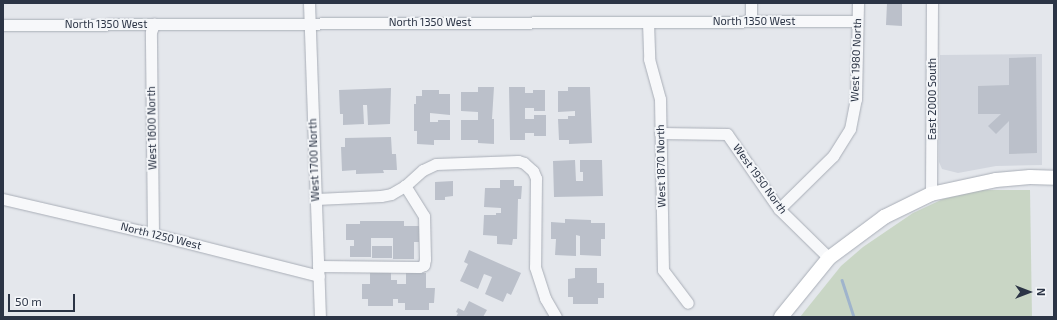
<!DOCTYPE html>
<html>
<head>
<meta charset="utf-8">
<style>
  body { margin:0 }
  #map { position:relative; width:1057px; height:320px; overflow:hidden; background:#e4e7ec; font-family:"Exo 2",sans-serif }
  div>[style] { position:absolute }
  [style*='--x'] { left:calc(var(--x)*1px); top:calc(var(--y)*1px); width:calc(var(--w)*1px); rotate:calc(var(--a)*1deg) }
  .built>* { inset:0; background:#d2d6de }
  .green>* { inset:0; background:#c9d6c5 }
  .stream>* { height:2.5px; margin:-1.25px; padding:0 1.25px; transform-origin:1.25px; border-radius:1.25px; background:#9fb4cc }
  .building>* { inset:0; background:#bbc0ca }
  .roads { filter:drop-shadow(0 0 1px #a9aeb7) drop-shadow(0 0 1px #a9aeb7) }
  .minor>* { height:11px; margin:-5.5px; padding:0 5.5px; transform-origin:5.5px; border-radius:5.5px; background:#f7f8fa }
  .major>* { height:14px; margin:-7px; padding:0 7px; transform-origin:7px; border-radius:7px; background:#fff }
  span { translate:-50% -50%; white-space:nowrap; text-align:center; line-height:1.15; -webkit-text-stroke:3.5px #f4f6f9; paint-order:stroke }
  .street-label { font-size:11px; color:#2b3445 }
  .frame { position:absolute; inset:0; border:4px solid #2b3445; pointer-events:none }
  .north { position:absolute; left:1009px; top:272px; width:40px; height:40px; -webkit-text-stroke:3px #f4f6f9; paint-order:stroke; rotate:90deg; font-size:11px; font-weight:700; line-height:16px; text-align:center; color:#2b3445 }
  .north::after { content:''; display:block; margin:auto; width:14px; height:18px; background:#2b3445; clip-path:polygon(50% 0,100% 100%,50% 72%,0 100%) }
  .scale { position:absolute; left:8px; top:294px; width:67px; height:18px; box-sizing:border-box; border:2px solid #2b3445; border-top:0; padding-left:5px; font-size:12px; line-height:14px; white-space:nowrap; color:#2b3445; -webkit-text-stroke:3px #f4f6f9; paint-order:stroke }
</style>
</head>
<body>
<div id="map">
  <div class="built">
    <div style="clip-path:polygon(1042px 54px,1042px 165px,996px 166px,958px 173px,942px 169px,939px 162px,940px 55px)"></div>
  </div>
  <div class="green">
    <div style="clip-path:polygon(981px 190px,1030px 190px,1032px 317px,800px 317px,841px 266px,863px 247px,913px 213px,943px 199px)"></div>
  </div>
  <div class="stream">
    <div style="--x:842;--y:280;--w:39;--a:72"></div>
  </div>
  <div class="building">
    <div style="clip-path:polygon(887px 3px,902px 3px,902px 26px,886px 25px)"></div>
    <div style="clip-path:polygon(1036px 57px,1037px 153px,1009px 154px,1009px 121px,996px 134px,988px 126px,1001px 114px,978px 114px,978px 86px,1009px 85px,1009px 58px)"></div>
    <div style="clip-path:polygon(478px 87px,494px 87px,492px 119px,494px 119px,494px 144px,478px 143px,478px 140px,461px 140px,461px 120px,478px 120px,478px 112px,461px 111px,461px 92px,478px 92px)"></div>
    <div style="clip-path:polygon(509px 87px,525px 87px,525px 93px,533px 93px,533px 90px,545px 90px,545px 111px,534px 111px,534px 108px,525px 108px,525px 119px,534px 119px,534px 115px,546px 115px,546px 136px,534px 136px,534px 133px,525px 133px,525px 140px,510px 140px)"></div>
    <div style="clip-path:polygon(568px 87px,590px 87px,592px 143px,569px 144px,569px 140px,559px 140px,558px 119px,568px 119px,568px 116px,575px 116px,575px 111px,558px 112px,558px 91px,568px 91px)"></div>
    <div style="clip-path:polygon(391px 88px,390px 124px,368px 125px,367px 105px,363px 105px,364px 124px,343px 125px,343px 114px,340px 114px,339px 90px)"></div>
    <div style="clip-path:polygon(422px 90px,439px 90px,439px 94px,450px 94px,450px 115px,430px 113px,430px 122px,438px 122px,438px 120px,450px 120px,450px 140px,434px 140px,434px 145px,417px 144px,417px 131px,414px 131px,414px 104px,416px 104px,416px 96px,422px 96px)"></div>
    <div style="clip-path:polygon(391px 137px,392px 154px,396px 154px,397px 170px,383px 170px,384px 173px,356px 174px,356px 170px,342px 171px,341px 147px,345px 147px,345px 138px)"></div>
    <div style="clip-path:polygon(575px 160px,576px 181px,583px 181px,583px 172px,580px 172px,580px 160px,602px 160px,603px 196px,554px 197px,553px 161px)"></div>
    <div style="clip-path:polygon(500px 180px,514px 180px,514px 186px,522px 186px,521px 199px,518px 199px,517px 239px,513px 239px,512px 245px,497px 244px,497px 236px,483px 235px,484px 215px,496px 215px,496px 213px,501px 213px,501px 208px,484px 207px,485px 188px,500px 188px)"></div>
    <div style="clip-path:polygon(453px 181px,453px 196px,445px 197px,445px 200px,435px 200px,435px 182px)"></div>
    <div style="clip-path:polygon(565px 219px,591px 220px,591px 223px,605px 223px,605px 239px,601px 239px,601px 256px,580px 255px,580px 236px,576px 235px,576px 256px,555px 255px,556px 239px,551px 239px,551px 222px,565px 223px)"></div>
    <div style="clip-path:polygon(360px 221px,404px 221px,404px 226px,419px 226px,419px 242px,414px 242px,414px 259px,393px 259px,393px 238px,371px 238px,371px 257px,350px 257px,350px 246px,354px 246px,354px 240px,346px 240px,346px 224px,360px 224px)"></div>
    <div style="clip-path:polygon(372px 246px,392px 246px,392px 258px,372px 258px)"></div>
    <div style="clip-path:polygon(469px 250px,521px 273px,511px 295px,507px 293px,503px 302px,485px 294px,492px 277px,484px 274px,478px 289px,460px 281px,468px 264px,464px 262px)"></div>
    <div style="clip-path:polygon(575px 268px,597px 268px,597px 283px,604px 283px,604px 298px,598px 298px,598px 304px,573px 304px,573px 297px,568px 297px,568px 279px,575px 278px)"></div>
    <div style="clip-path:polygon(370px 270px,391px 270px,391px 280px,397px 280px,397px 284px,406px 284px,406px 273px,426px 273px,426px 288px,435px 288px,434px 303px,429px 303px,429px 310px,405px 310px,405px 303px,398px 303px,398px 299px,393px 299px,393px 306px,368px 306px,368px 299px,362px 299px,362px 284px,370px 284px)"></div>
    <div style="clip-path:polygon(469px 301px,487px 310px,483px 317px,456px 317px,458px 313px,456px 312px,458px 308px,464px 311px)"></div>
  </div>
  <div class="roads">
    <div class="minor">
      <div style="--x:309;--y:3;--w:314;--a:88"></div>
      <div style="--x:751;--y:3;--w:18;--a:90"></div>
      <div style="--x:648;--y:22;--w:37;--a:88"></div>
      <div style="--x:649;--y:59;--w:41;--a:74.6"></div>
      <div style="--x:660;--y:99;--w:171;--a:89"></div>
      <div style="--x:663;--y:270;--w:41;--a:52.9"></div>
      <div style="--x:3;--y:25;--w:854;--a:-0.27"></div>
      <div style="--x:660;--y:133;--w:67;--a:0.9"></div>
      <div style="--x:727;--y:134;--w:91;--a:55.3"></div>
      <div style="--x:779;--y:209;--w:70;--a:44.4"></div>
      <div style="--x:931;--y:194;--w:191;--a:-89.7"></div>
      <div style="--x:3;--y:199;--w:154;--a:13.1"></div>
      <div style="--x:153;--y:234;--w:171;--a:14.2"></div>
      <div style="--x:316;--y:199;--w:65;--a:-2.6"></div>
      <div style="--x:381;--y:196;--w:10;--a:-11"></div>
      <div style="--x:391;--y:194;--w:16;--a:-30"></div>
      <div style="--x:405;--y:186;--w:24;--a:-42"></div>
      <div style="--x:423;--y:170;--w:14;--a:-25"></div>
      <div style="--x:436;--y:164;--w:82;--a:-2.1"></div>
      <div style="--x:518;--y:161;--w:6;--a:18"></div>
      <div style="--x:524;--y:163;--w:12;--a:42"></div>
      <div style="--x:533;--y:171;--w:8;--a:67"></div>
      <div style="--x:536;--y:178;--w:89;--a:90.6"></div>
      <div style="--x:535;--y:267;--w:33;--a:72"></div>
      <div style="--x:545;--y:298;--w:22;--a:60"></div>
      <div style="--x:779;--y:209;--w:76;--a:-44.5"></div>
      <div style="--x:833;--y:156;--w:32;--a:-58"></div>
      <div style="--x:850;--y:129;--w:31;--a:-79"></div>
      <div style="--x:856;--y:99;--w:96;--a:-88.8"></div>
      <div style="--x:153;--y:234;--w:202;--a:-90.6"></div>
      <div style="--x:151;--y:32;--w:9;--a:-69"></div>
      <div style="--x:318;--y:266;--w:101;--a:0.6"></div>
      <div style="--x:419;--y:267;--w:5;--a:-22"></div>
      <div style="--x:424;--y:265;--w:6;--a:-81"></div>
      <div style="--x:425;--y:259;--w:43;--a:-91.3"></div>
      <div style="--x:424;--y:216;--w:36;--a:-122"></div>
    </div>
    <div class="major">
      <div style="--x:781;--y:317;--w:76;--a:-50.9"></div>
      <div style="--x:829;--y:258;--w:69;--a:-36.7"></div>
      <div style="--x:884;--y:217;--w:52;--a:-26.1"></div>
      <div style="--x:931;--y:194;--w:66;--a:-12.2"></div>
      <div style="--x:996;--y:180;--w:34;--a:-5"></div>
      <div style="--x:1030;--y:177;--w:24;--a:2"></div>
    </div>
  </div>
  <div class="street-label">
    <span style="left:754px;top:21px">North 1350 West</span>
    <span style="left:430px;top:22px">North 1350 West</span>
    <span style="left:106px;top:24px">North 1350 West</span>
    <span style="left:856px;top:60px;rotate:-88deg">West 1980 North</span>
    <span style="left:932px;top:99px;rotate:-90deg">East 2000 South</span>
    <span style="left:152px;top:128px;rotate:-91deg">West 1600 North</span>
    <span style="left:314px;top:160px;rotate:-92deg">West 1700 North</span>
    <span style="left:661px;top:166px;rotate:-91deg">West 1870 North</span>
    <span style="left:760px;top:179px;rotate:54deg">West 1950 North</span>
    <span style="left:161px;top:236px;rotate:14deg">North 1250 West</span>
  </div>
  <div class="frame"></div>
  <div class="north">N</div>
  <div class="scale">50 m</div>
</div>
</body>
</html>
